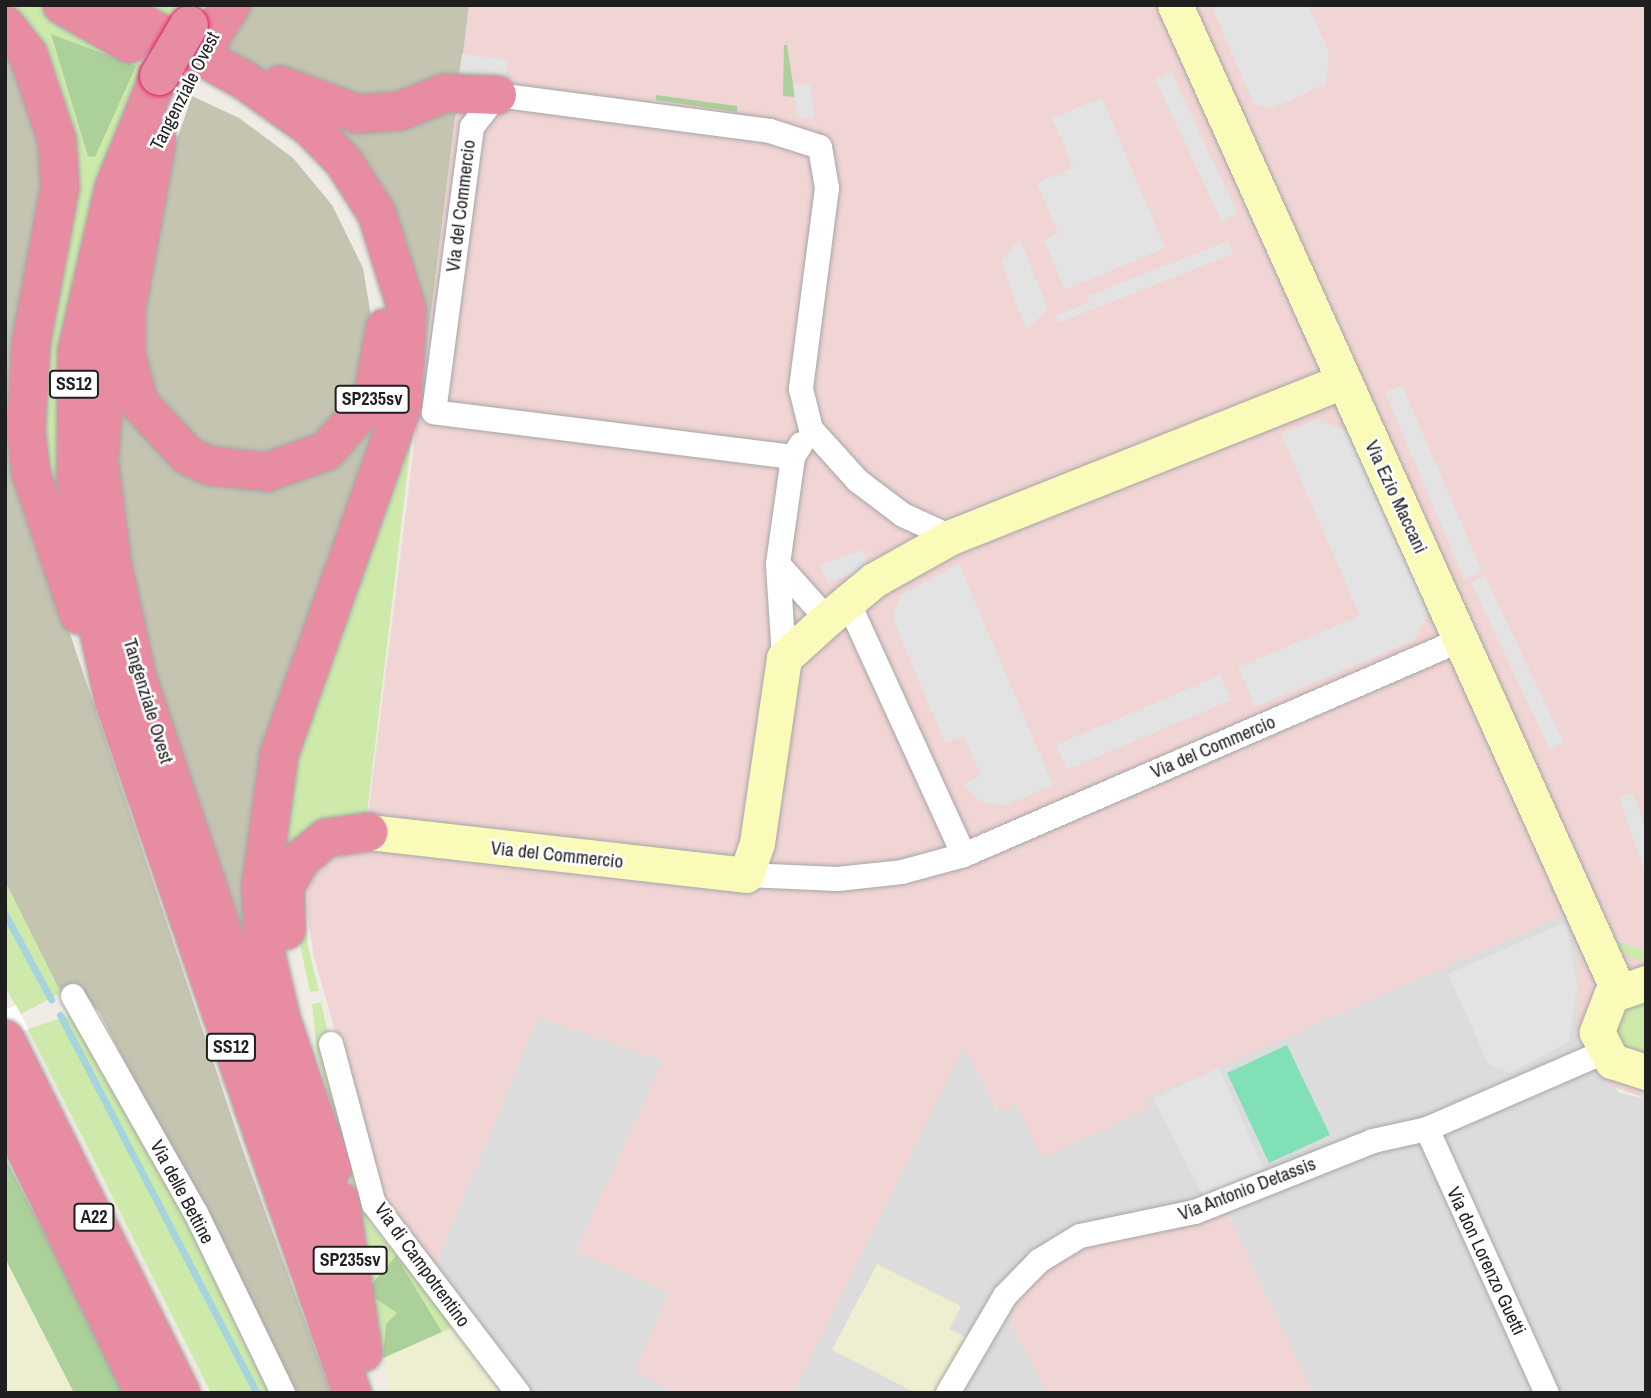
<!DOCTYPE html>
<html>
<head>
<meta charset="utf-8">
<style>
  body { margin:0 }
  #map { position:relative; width:1651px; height:1398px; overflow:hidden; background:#f0ece5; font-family:"Archivo Narrow",sans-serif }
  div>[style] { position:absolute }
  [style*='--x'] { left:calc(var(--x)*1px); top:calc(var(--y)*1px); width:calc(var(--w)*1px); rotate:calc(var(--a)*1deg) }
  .residential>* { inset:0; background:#dddcdc }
  .commercial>* { inset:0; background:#f1d4d4 }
  .construction>* { inset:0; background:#c5c4b0 }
  .farmland>* { inset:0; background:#eeefd0 }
  .grass>* { inset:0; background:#cdeaaa }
  .forest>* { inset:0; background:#acd099 }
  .pitch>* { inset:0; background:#82e0b7 }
  .parking>* { inset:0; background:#e3e3e3 }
  .pier>* { inset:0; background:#fff }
  .stream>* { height:7px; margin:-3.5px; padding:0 3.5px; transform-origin:3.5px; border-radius:3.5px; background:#a5d4de }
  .roads { filter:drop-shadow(0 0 2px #a6a6a6) drop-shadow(0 0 2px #a6a6a6) }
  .street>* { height:24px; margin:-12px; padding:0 12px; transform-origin:12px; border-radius:12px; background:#fff }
  .secondary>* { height:35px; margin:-17.5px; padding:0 17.5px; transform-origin:17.5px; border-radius:17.5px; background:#fafab9 }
  .highway>* { height:38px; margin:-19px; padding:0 19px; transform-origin:19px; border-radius:19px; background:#e88ca1 }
  .bridges { filter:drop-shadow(0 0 2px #dd236b) drop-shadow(0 0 2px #dd236b) }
  .highway-bridge>* { height:38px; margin:-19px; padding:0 19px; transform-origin:19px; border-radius:19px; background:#e88ca1 }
  span { translate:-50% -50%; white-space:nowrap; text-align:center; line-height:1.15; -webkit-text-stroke:5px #fff; paint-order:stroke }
  .shield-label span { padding:2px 5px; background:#fff; border:2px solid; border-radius:5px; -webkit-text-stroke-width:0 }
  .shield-label { font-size:18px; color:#1f1f1f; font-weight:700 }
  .street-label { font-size:19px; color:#1f1f1f }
  .frame { position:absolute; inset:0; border:7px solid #1f1f1f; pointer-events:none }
</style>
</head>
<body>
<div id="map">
  <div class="residential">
    <div style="clip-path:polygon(1566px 914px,1578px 951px,1577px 1028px,1596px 1067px,1620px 1093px,1646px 1099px,1646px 1393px,1313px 1393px,1227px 1214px,1004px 1311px,1048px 1393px,793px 1393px,964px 1046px,997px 1111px,1017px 1104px,1043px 1157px,1149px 1108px,1145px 1099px)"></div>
    <div style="clip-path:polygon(538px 1017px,663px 1061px,576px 1251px,670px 1293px,634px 1370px,676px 1393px,532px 1393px,434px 1269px)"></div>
  </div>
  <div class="commercial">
    <div style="clip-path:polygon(469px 5px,1646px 5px,1646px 1099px,1609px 1085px,1577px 1028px,1578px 951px,1566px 914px,1146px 1099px,1150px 1108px,1042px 1158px,1017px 1104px,998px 1112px,964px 1047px,793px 1393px,676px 1393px,634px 1370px,670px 1293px,576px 1251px,663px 1061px,538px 1017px,434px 1269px,384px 1202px,314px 957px,307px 912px,309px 886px,321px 865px,364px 847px)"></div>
    <div style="clip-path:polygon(1227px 1214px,1313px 1393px,1048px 1393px,1004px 1311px,1043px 1265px,1093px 1241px)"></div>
  </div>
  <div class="construction">
    <div style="clip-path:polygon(248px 5px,469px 5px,424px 369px,403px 240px,217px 49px)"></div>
    <div style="clip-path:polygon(5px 44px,41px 117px,46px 562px,241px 1145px,331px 1393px,296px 1393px,100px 1013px,76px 985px,20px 1014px,5px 985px)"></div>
    <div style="clip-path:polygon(192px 96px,239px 118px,293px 158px,332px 205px,363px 268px,373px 328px,347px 414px,288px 457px,202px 449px,152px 405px,137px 353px,172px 154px)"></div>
    <div style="clip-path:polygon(115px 371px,248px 484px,385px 393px,269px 1009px,152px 667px,128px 571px,113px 429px)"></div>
  </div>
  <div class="farmland">
    <div style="clip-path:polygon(5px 1258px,74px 1393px,5px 1393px)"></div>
    <div style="clip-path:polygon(877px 1264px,961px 1306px,949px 1329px,967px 1338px,938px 1393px,916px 1393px,832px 1350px)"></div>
    <div style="clip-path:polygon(455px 1326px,505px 1393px,390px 1393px,383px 1358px)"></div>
  </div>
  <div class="grass">
    <div style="clip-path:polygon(5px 5px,38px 5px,149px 70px,69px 524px,50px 503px,38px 414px,73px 201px)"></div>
    <div style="clip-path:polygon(139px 5px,187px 5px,175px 25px)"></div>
    <div style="clip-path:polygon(420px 367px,366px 822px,269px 878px,274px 827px)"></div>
    <div style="clip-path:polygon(5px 881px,61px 993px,20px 1014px,5px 985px)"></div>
    <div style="clip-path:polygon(306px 887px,307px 942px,319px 991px,310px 992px,295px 921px)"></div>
    <div style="clip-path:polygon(1615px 941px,1646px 950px,1646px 963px,1628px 956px)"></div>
    <div style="clip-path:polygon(321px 1002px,369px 1222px,455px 1326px,383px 1358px,351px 1185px,317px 1053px,312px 1004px)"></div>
    <div style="clip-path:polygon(1638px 1003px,1646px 1004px,1644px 1052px,1625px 1046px,1617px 1032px,1621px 1013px)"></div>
    <div style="clip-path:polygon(74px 1014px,164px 1176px,272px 1393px,211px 1393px,28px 1029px)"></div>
  </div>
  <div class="forest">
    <div style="clip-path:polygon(51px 34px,136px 66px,95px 157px,88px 156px)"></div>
    <div style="clip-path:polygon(784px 45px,787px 45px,795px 97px,783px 96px)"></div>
    <div style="clip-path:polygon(656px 95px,737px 106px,737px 112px,656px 100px)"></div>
    <div style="clip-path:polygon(5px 1158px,76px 1294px,125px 1393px,74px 1393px,5px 1258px)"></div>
    <div style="clip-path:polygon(396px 1256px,442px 1332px,383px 1358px,386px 1324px,397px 1313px,372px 1296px,371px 1285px)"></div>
  </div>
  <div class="pitch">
    <div style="clip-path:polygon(1287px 1045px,1330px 1135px,1269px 1163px,1227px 1073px)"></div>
  </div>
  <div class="parking">
    <div style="clip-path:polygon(1211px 5px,1308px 5px,1329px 52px,1326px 84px,1271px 109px,1254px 104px)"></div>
    <div style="clip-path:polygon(462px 54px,508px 60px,505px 81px,459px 75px)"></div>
    <div style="clip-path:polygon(1171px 71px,1238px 214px,1222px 222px,1155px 79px)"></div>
    <div style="clip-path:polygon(793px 84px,810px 85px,815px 119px,797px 118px)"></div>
    <div style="clip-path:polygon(1102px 98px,1165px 248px,1065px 290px,1044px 240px,1058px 233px,1037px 183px,1073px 168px,1052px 118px)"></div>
    <div style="clip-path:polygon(1020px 239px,1048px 309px,1026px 330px,1001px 261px)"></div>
    <div style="clip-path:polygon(1228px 241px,1233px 254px,1058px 323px,1055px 316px,1090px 302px,1087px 296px)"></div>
    <div style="clip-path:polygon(1402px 385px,1482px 571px,1464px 579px,1385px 392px)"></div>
    <div style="clip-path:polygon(1317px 419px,1348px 432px,1429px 612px,1415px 640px,1255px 707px,1238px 667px,1360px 616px,1281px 434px)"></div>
    <div style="clip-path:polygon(863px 550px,869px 568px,827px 583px,820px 565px)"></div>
    <div style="clip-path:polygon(959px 564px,1053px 785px,1005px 806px,980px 801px,963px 784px,981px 776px,964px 736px,945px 743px,892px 617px,901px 595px)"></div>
    <div style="clip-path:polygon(1485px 576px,1564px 743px,1550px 750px,1471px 583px)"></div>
    <div style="clip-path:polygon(1220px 675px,1231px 700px,1067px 770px,1056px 745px)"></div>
    <div style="clip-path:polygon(1633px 793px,1646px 830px,1646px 876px,1619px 797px)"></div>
    <div style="clip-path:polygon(1566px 922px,1577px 985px,1569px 1042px,1511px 1073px,1489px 1065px,1448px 974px)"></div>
    <div style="clip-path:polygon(1219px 1068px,1264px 1169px,1203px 1195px,1153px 1098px)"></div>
  </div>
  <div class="pier">
    <div style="clip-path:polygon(16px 1005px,28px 1029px,5px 1042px,5px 1010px)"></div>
  </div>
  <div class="stream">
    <div style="--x:5;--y:914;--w:97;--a:61.6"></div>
    <div style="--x:60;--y:1015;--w:426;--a:62.5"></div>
  </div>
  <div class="roads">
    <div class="street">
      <div style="--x:793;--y:457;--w:362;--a:-172.9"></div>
      <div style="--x:434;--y:412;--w:288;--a:-82.4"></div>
      <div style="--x:472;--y:127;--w:41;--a:-52"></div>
      <div style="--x:497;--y:95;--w:275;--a:7.5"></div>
      <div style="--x:770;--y:131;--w:52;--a:17.7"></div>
      <div style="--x:820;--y:147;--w:42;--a:80.3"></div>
      <div style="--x:827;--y:188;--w:203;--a:97.4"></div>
      <div style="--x:801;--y:389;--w:41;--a:76"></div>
      <div style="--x:811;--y:429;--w:70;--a:47.9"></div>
      <div style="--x:858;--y:481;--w:56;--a:37.1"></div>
      <div style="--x:903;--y:515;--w:53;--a:24.6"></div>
      <div style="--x:778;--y:564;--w:74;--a:48.3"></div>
      <div style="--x:848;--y:602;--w:278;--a:65.4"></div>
      <div style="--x:784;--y:658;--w:94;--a:-93.7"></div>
      <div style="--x:778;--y:564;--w:108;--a:-82"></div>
      <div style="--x:793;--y:457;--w:15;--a:-58"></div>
      <div style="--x:746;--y:875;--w:92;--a:2.5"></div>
      <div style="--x:838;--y:879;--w:64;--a:-6.2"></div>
      <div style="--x:902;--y:872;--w:64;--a:-15.3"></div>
      <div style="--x:964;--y:855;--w:544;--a:-23.41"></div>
      <div style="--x:73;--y:996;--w:249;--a:60.5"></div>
      <div style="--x:196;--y:1213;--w:200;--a:64.2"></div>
      <div style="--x:331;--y:1044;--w:166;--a:75"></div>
      <div style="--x:374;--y:1204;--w:238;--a:52.7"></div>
      <div style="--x:1427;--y:1129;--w:290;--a:65.6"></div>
      <div style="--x:948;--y:1393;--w:113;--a:-59.6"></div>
      <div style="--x:1005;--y:1296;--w:49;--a:-45.8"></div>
      <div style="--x:1039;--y:1261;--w:48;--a:-31.4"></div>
      <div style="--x:1080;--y:1236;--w:117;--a:-11.8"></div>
      <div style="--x:1195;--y:1212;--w:192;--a:-21.7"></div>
      <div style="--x:1373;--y:1141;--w:55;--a:-12.5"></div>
      <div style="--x:1427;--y:1129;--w:193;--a:-23.5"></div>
    </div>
    <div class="secondary">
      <div style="--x:1175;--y:5;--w:1080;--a:65.78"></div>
      <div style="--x:369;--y:832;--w:379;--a:6.5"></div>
      <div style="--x:746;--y:875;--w:34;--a:-71"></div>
      <div style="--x:757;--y:843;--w:187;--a:-81.7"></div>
      <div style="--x:784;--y:658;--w:58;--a:-42.2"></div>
      <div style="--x:827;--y:619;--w:61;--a:-39.7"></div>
      <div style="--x:874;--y:580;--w:88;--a:-29.2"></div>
      <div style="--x:951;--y:537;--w:422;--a:-21.7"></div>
      <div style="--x:1646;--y:983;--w:37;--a:161"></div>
      <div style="--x:1611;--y:995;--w:40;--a:111"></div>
      <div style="--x:1597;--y:1032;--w:33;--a:63"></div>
      <div style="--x:1612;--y:1061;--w:36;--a:18"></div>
    </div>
    <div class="highway">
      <div style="--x:62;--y:5;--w:78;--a:29.8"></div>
      <div style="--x:109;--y:5;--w:154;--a:29.1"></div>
      <div style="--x:244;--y:80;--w:81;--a:35.5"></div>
      <div style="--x:310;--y:127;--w:49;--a:45.8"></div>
      <div style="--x:344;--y:162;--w:62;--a:57.6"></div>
      <div style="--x:377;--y:214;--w:101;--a:72.6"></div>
      <div style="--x:407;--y:310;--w:97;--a:93"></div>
      <div style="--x:402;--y:407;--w:369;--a:109.5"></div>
      <div style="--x:279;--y:755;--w:132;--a:97.8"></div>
      <div style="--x:261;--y:886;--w:56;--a:88"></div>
      <div style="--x:263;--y:942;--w:79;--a:76.8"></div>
      <div style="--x:281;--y:1019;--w:158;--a:71.2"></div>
      <div style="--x:5;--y:25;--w:37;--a:52"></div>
      <div style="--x:28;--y:54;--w:91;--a:71.4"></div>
      <div style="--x:57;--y:140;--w:47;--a:86.3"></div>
      <div style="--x:60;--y:187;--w:159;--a:100.5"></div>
      <div style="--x:31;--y:343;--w:88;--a:93.3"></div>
      <div style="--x:26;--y:431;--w:42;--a:83.2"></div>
      <div style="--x:31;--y:473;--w:150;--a:71.3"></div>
      <div style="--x:211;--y:37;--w:38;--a:-58"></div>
      <div style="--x:159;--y:76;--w:121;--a:111.9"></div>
      <div style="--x:114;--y:188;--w:167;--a:102.8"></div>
      <div style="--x:77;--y:351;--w:126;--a:90.5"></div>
      <div style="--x:76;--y:477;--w:104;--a:83.4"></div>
      <div style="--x:88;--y:580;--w:124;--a:77.9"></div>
      <div style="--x:114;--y:701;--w:732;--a:71.02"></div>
      <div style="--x:280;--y:85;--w:83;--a:20.4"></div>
      <div style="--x:358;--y:114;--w:42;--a:-4.1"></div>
      <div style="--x:400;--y:111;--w:48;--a:-21.8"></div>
      <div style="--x:445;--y:93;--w:52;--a:2.2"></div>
      <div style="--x:157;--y:140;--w:174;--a:100.3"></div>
      <div style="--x:126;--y:311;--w:44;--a:90"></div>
      <div style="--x:126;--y:355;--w:50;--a:74.8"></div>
      <div style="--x:139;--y:403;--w:72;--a:47.2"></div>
      <div style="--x:188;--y:456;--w:24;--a:24"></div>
      <div style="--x:210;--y:466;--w:57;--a:6"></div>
      <div style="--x:267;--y:472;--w:63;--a:-19.6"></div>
      <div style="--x:326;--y:451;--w:69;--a:-48"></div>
      <div style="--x:372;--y:400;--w:73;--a:-79.8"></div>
      <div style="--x:111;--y:299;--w:162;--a:94.2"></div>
      <div style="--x:99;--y:461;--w:104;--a:82.8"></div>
      <div style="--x:112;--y:564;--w:116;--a:77.5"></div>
      <div style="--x:137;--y:677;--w:594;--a:71.44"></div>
      <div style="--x:286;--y:930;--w:43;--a:-91.3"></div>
      <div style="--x:285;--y:887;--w:34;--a:-60"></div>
      <div style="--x:302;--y:858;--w:32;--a:-39"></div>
      <div style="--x:327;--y:838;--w:42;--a:-8.1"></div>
      <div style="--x:5;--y:1039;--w:395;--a:63.6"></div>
      <div style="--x:5;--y:1108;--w:317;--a:64"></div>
      <div style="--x:340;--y:1201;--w:153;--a:81.3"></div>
    </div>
  </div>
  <div class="bridges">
    <div class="highway-bridge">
      <div style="--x:159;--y:76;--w:59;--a:-59.5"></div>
    </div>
  </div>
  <div class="shield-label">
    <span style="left:74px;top:384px">SS12</span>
    <span style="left:372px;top:399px">SP235sv</span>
    <span style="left:231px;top:1047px">SS12</span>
    <span style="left:94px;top:1217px">A22</span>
    <span style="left:350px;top:1260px">SP235sv</span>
  </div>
  <div class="street-label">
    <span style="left:185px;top:91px;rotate:-63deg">Tangenziale Ovest</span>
    <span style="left:461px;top:206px;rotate:-83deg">Via del Commercio</span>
    <span style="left:1396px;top:497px;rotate:65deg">Via Ezio Maccani</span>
    <span style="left:148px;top:701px;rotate:73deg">Tangenziale Ovest</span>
    <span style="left:1213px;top:747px;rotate:-23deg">Via del Commercio</span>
    <span style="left:557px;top:855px;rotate:6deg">Via del Commercio</span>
    <span style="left:1247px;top:1189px;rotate:-21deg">Via Antonio Detassis</span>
    <span style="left:182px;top:1192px;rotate:62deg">Via delle Bettine</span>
    <span style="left:1486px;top:1261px;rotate:65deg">Via don Lorenzo Guetti</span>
    <span style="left:422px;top:1265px;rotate:54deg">Via di Campotrentino</span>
  </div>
  <div class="frame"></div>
</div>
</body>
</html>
